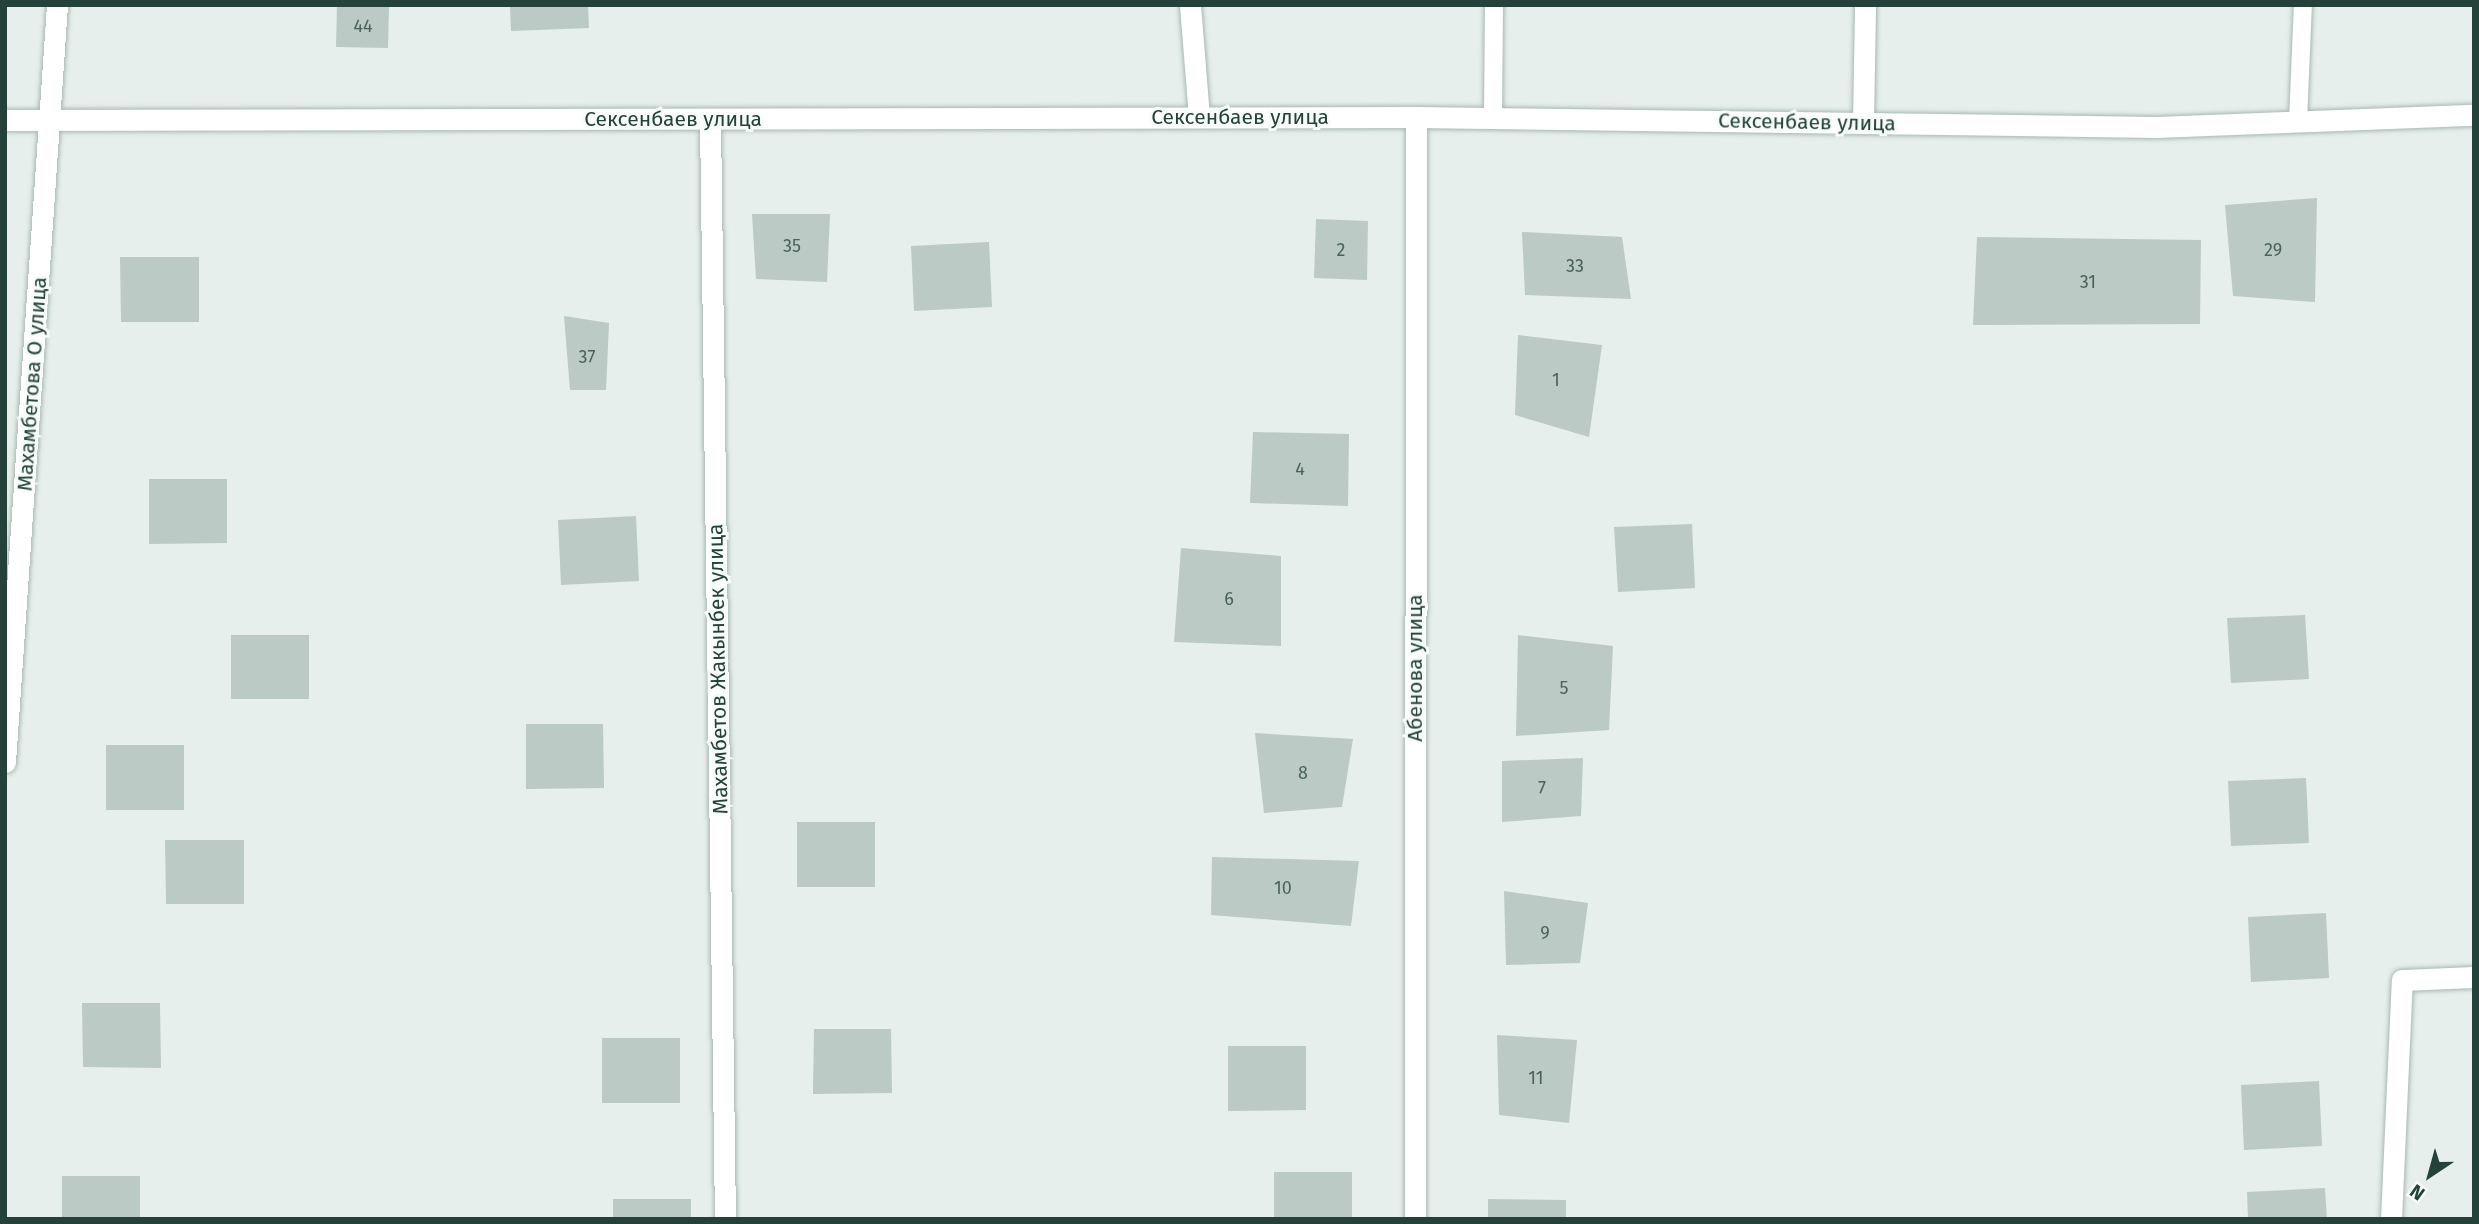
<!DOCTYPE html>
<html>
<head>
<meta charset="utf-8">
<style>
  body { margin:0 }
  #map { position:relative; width:2479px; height:1224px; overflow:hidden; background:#e6efeb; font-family:"Fira Sans",sans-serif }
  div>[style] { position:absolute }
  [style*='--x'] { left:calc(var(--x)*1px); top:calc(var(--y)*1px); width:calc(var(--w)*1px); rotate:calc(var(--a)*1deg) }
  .building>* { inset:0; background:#bbcac4 }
  .roads { filter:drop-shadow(0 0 2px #a8b8b2) drop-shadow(0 0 2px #a8b8b2) }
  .lane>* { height:18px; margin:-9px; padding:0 9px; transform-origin:9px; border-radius:9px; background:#fff }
  .street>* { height:21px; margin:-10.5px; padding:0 10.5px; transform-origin:10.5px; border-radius:10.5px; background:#fff }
  .secondary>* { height:21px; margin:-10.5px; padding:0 10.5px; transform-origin:10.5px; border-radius:10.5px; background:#fff }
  span { translate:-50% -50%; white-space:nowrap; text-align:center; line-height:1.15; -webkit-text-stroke:6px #f7fbf9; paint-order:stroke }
  .number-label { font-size:18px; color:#4a645c }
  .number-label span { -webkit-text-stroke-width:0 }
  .street-label { font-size:21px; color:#24423a }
  .frame { position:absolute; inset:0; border:7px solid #24423a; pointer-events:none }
  .north { position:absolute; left:2395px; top:1140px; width:70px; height:70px; -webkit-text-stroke:5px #f7fbf9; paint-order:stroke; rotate:216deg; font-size:19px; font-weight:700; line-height:28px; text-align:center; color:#24423a }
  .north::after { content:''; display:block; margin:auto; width:24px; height:32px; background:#24423a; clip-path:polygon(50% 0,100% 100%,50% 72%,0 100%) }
</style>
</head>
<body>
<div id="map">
  <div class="building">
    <div style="clip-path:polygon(337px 5px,389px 5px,388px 48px,336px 47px)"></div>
    <div style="clip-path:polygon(510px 5px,588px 5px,589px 28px,511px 31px)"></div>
    <div style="clip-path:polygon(2317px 198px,2315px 302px,2233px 296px,2225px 205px)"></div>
    <div style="clip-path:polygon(752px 214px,830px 214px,827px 282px,756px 279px)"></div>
    <div style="clip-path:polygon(1316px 219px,1368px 221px,1367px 280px,1314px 278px)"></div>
    <div style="clip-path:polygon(1522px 232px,1622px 237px,1631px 299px,1525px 295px)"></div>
    <div style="clip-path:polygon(1977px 237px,2201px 240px,2200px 324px,1973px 325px)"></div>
    <div style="clip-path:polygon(989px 242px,992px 307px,914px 311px,911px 246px)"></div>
    <div style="clip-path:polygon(120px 257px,199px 257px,199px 322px,121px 322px)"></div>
    <div style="clip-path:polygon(564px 316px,609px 323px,606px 390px,570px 390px)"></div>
    <div style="clip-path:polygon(1518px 335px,1602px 345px,1589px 437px,1515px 415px)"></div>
    <div style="clip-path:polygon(1253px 432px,1349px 434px,1348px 506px,1250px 503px)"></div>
    <div style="clip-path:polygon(149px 479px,227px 479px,227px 543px,149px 544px)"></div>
    <div style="clip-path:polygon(636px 516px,639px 581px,561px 585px,558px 520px)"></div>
    <div style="clip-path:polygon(1692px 524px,1695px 588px,1618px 592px,1614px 527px)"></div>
    <div style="clip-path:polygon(1181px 548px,1281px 556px,1281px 646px,1174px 642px)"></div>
    <div style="clip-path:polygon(2305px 615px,2309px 679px,2231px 683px,2227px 618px)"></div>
    <div style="clip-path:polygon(231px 635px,309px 635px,309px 699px,231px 699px)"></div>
    <div style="clip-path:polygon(1518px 635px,1613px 646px,1609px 730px,1516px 736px)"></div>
    <div style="clip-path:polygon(526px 724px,603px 724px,604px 788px,526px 789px)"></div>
    <div style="clip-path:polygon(1255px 733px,1353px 739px,1342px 807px,1264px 813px)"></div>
    <div style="clip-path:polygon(106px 745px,184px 745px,184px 810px,106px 810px)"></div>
    <div style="clip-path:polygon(1583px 758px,1581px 816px,1502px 822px,1502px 761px)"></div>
    <div style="clip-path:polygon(2306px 778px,2309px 843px,2231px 846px,2228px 781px)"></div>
    <div style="clip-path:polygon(797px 822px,875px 822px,875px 887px,797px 887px)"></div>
    <div style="clip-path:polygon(165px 840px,244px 840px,244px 904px,166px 904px)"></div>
    <div style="clip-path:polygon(1212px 857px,1359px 861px,1351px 926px,1211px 915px)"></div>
    <div style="clip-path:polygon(1504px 891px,1588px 903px,1580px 963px,1506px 965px)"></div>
    <div style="clip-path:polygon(2326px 913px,2329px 978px,2251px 982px,2248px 917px)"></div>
    <div style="clip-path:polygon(82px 1003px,160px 1003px,161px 1068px,83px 1067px)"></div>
    <div style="clip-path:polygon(814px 1029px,891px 1029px,892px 1093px,813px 1094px)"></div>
    <div style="clip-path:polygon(1497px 1035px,1577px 1040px,1569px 1123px,1499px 1115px)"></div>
    <div style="clip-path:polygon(602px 1038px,680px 1038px,680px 1103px,602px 1103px)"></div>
    <div style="clip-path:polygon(1228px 1046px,1306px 1046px,1306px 1110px,1228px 1111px)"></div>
    <div style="clip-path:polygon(2319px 1081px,2322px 1146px,2244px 1150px,2241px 1085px)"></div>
    <div style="clip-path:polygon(1274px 1172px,1352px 1172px,1352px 1219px,1274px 1219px)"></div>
    <div style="clip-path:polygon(62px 1176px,140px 1176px,140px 1219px,62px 1219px)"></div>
    <div style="clip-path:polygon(2325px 1188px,2327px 1219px,2248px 1219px,2247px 1192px)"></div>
    <div style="clip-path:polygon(613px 1199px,691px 1199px,691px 1219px,613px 1219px)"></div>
    <div style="clip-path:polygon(1488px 1199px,1566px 1200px,1566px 1219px,1488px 1219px)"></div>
  </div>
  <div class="roads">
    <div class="lane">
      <div style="--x:1493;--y:118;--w:113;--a:-89.5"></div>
      <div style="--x:2298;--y:122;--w:117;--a:-87.6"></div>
    </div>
    <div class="street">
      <div style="--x:1190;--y:5;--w:112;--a:85.4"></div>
      <div style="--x:710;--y:119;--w:1100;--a:89.22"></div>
      <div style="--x:1863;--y:123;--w:118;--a:-89"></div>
      <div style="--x:5;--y:762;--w:759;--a:-86.07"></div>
      <div style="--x:1415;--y:1219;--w:1102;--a:-89.95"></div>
      <div style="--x:2391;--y:1219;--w:239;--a:-87.4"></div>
      <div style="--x:2402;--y:980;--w:72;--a:-2.4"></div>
    </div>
    <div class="secondary">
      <div style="--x:5;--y:120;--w:1411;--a:-0.12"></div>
      <div style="--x:1416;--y:117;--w:740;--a:0.77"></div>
      <div style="--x:2156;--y:127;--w:318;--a:-2.2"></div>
    </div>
  </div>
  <div class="number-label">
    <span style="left:363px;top:26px">44</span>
    <span style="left:792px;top:246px">35</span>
    <span style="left:1341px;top:250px">2</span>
    <span style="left:2273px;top:250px">29</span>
    <span style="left:1575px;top:266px">33</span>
    <span style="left:2088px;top:282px">31</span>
    <span style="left:587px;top:357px">37</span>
    <span style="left:1556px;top:380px">1</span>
    <span style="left:1300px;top:469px">4</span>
    <span style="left:1229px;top:599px">6</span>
    <span style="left:1564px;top:688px">5</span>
    <span style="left:1303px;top:773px">8</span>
    <span style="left:1542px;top:788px">7</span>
    <span style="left:1283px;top:888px">10</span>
    <span style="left:1545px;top:933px">9</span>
    <span style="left:1536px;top:1078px">11</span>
  </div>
  <div class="street-label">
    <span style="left:1240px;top:117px">Сексенбаев улица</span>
    <span style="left:673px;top:119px">Сексенбаев улица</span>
    <span style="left:1807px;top:122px;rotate:1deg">Сексенбаев улица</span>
    <span style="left:32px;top:384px;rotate:-86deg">Махамбетова О улица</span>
    <span style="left:1415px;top:668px;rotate:-90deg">Абенова улица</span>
    <span style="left:718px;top:669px;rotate:-91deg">Махамбетов Жакынбек улица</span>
  </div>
  <div class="frame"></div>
  <div class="north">N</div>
</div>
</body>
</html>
